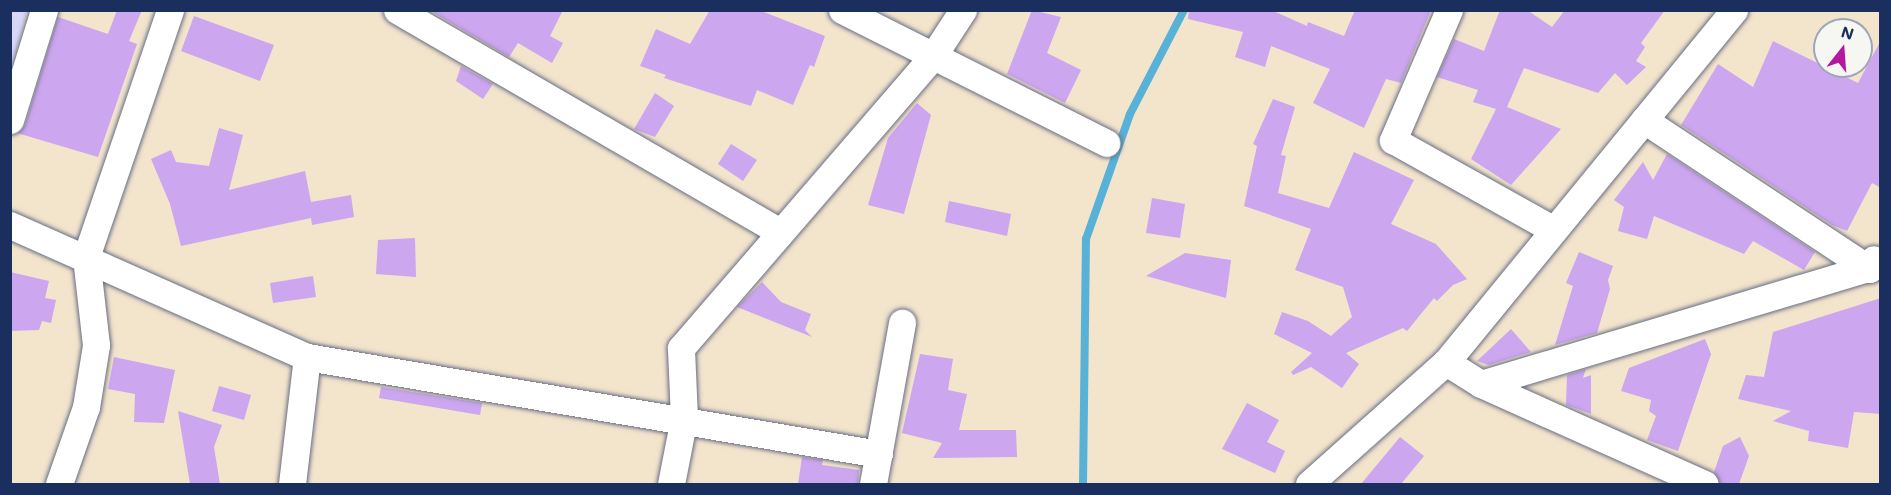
<!DOCTYPE html>
<html>
<head>
<meta charset="utf-8">
<style>
  body { margin:0 }
  #map { position:relative; width:1891px; height:495px; overflow:hidden; background:#f3e4cc; font-family:Mali,sans-serif }
  div>[style] { position:absolute }
  [style*='--x'] { left:calc(var(--x)*1px); top:calc(var(--y)*1px); width:calc(var(--w)*1px); rotate:calc(var(--a)*1deg) }
  .built>* { inset:0; background:#d7d7f8 }
  .stream>* { height:8px; margin:-4px; padding:0 4px; transform-origin:4px; border-radius:4px; background:#58b1d6 }
  .building>* { inset:0; background:#cca6ef }
  .roads { filter:drop-shadow(0 0 2px #676e84) drop-shadow(0 0 2px #676e84) }
  .minor>* { height:27px; margin:-13.5px; padding:0 13.5px; transform-origin:13.5px; border-radius:13.5px; background:#fff }
  span { translate:-50% -50%; white-space:nowrap; text-align:center; line-height:1.15; -webkit-text-stroke:4.5px #f6f6f2; paint-order:stroke }
  .frame { position:absolute; inset:0; border:12px solid #1b2f5e; pointer-events:none }
  .north { position:absolute; left:1813px; top:18px; width:60px; height:60px; box-sizing:border-box; background:#f6f6f2; border:2px solid #9ea6b7; border-radius:50%; rotate:17deg; font-size:16px; font-weight:700; line-height:24px; text-align:center; color:#1b2f5e }
  .north::after { content:''; display:block; margin:auto; width:21px; height:27px; background:#b5179e; clip-path:polygon(50% 0,100% 100%,50% 72%,0 100%) }
</style>
</head>
<body>
<div id="map">
  <div class="built">
    <div style="clip-path:polygon(11px 10px,27px 11px,11px 69px,10px 11px)"></div>
  </div>
  <div class="stream">
    <div style="--x:1083;--y:484;--w:245;--a:-89.3"></div>
    <div style="--x:1086;--y:239;--w:133;--a:-70.6"></div>
    <div style="--x:1130;--y:114;--w:117;--a:-62.6"></div>
  </div>
  <div class="building">
    <div style="clip-path:polygon(117px 10px,142px 10px,129px 41px,137px 44px,98px 157px,17px 133px,25px 125px,58px 17px,108px 34px)"></div>
    <div style="clip-path:polygon(429px 10px,563px 10px,550px 36px,563px 43px,552px 63px,518px 43px,509px 57px)"></div>
    <div style="clip-path:polygon(710px 10px,759px 10px,825px 36px,814px 67px,810px 65px,793px 105px,757px 90px,751px 106px,664px 78px,666px 75px,640px 66px,656px 29px,690px 44px)"></div>
    <div style="clip-path:polygon(1032px 10px,1061px 17px,1047px 53px,1081px 70px,1065px 103px,1007px 74px)"></div>
    <div style="clip-path:polygon(1189px 10px,1271px 10px,1307px 26px,1308px 22px,1344px 36px,1355px 10px,1431px 10px,1401px 83px,1386px 79px,1364px 128px,1313px 103px,1330px 69px,1271px 46px,1265px 67px,1235px 57px,1243px 32px,1188px 19px)"></div>
    <div style="clip-path:polygon(1500px 10px,1527px 10px,1552px 27px,1565px 10px,1665px 10px,1641px 43px,1645px 47px,1636px 61px,1646px 67px,1627px 85px,1615px 73px,1598px 93px,1524px 68px,1507px 107px,1561px 129px,1511px 185px,1471px 159px,1496px 109px,1473px 102px,1478px 90px,1437px 77px,1454px 39px,1484px 51px)"></div>
    <div style="clip-path:polygon(194px 16px,274px 45px,260px 81px,181px 51px)"></div>
    <div style="clip-path:polygon(1881px 40px,1881px 188px,1872px 183px,1847px 231px,1832px 225px,1681px 125px,1718px 64px,1753px 87px,1773px 41px,1858px 83px)"></div>
    <div style="clip-path:polygon(461px 66px,493px 84px,483px 99px,456px 81px)"></div>
    <div style="clip-path:polygon(655px 93px,674px 106px,655px 137px,634px 129px)"></div>
    <div style="clip-path:polygon(1273px 99px,1295px 107px,1281px 155px,1286px 156px,1278px 193px,1329px 208px,1354px 152px,1414px 180px,1391px 224px,1436px 244px,1467px 279px,1453px 285px,1437px 301px,1434px 298px,1407px 331px,1403px 328px,1346px 353px,1359px 364px,1342px 388px,1311px 367px,1293px 375px,1291px 372px,1312px 353px,1274px 334px,1282px 312px,1308px 321px,1331px 336px,1352px 317px,1343px 287px,1295px 270px,1311px 229px,1244px 206px,1257px 146px,1253px 144px)"></div>
    <div style="clip-path:polygon(917px 103px,931px 115px,904px 214px,868px 205px,888px 138px)"></div>
    <div style="clip-path:polygon(219px 128px,243px 135px,229px 190px,305px 171px,311px 202px,351px 195px,354px 217px,312px 225px,311px 218px,181px 246px,170px 204px,151px 159px,171px 150px,176px 162px,209px 166px)"></div>
    <div style="clip-path:polygon(731px 144px,757px 160px,743px 181px,718px 164px)"></div>
    <div style="clip-path:polygon(1667px 154px,1815px 252px,1804px 270px,1753px 241px,1744px 254px,1654px 216px,1647px 239px,1618px 231px,1624px 207px,1614px 200px,1643px 162px,1653px 180px)"></div>
    <div style="clip-path:polygon(1152px 198px,1185px 204px,1180px 238px,1146px 233px)"></div>
    <div style="clip-path:polygon(949px 201px,1011px 214px,1007px 236px,945px 222px)"></div>
    <div style="clip-path:polygon(415px 238px,416px 277px,376px 274px,378px 240px)"></div>
    <div style="clip-path:polygon(1579px 252px,1613px 266px,1608px 280px,1610px 289px,1597px 333px,1555px 345px,1573px 286px,1566px 283px)"></div>
    <div style="clip-path:polygon(1185px 253px,1231px 260px,1226px 298px,1146px 276px)"></div>
    <div style="clip-path:polygon(10px 272px,49px 281px,45px 298px,56px 300px,51px 323px,42px 321px,39px 330px,10px 331px)"></div>
    <div style="clip-path:polygon(313px 276px,316px 297px,273px 303px,270px 283px)"></div>
    <div style="clip-path:polygon(762px 282px,781px 302px,811px 314px,805px 330px,812px 337px,737px 307px)"></div>
    <div style="clip-path:polygon(1881px 298px,1881px 414px,1854px 412px,1848px 448px,1808px 441px,1809px 431px,1773px 421px,1791px 411px,1738px 399px,1746px 375px,1764px 377px,1773px 332px)"></div>
    <div style="clip-path:polygon(1511px 329px,1531px 352px,1489px 365px,1477px 361px)"></div>
    <div style="clip-path:polygon(1705px 339px,1711px 354px,1678px 451px,1647px 440px,1656px 416px,1649px 411px,1651px 400px,1621px 391px,1629px 368px)"></div>
    <div style="clip-path:polygon(920px 354px,953px 359px,948px 390px,967px 394px,959px 430px,1016px 430px,1017px 457px,933px 458px,942px 443px,902px 433px)"></div>
    <div style="clip-path:polygon(114px 357px,175px 370px,164px 423px,134px 422px,135px 394px,108px 389px)"></div>
    <div style="clip-path:polygon(1586px 369px,1583px 378px,1591px 375px,1591px 414px,1566px 405px,1567px 375px)"></div>
    <div style="clip-path:polygon(219px 386px,251px 395px,244px 420px,212px 411px)"></div>
    <div style="clip-path:polygon(381px 387px,482px 403px,480px 415px,379px 398px)"></div>
    <div style="clip-path:polygon(1247px 403px,1279px 420px,1267px 442px,1285px 451px,1275px 473px,1222px 449px)"></div>
    <div style="clip-path:polygon(178px 411px,222px 425px,214px 447px,220px 484px,190px 484px)"></div>
    <div style="clip-path:polygon(1400px 437px,1424px 456px,1401px 484px,1361px 484px)"></div>
    <div style="clip-path:polygon(1740px 437px,1749px 456px,1739px 484px,1720px 484px,1714px 472px,1723px 446px)"></div>
    <div style="clip-path:polygon(802px 457px,823px 460px,822px 465px,859px 470px,858px 484px,798px 484px)"></div>
  </div>
  <div class="roads">
    <div class="minor">
      <div style="--x:397;--y:10;--w:443;--a:30.1"></div>
      <div style="--x:842;--y:10;--w:296;--a:26.7"></div>
      <div style="--x:1449;--y:10;--w:142;--a:113.3"></div>
      <div style="--x:1393;--y:140;--w:184;--a:29.2"></div>
      <div style="--x:10;--y:120;--w:115;--a:-72.8"></div>
      <div style="--x:1644;--y:120;--w:270;--a:33.5"></div>
      <div style="--x:1869;--y:269;--w:11;--a:-63"></div>
      <div style="--x:10;--y:225;--w:325;--a:24"></div>
      <div style="--x:307;--y:357;--w:580;--a:9.62"></div>
      <div style="--x:1446;--y:362;--w:41;--a:32.2"></div>
      <div style="--x:1481;--y:384;--w:245;--a:24.1"></div>
      <div style="--x:1481;--y:384;--w:417;--a:-16.7"></div>
      <div style="--x:59;--y:484;--w:82;--a:-70.7"></div>
      <div style="--x:86;--y:407;--w:63;--a:-80.8"></div>
      <div style="--x:96;--y:345;--w:89;--a:-96.5"></div>
      <div style="--x:86;--y:257;--w:261;--a:-71.2"></div>
      <div style="--x:292;--y:484;--w:128;--a:-83.3"></div>
      <div style="--x:671;--y:484;--w:67;--a:-78.9"></div>
      <div style="--x:684;--y:418;--w:70;--a:-92.5"></div>
      <div style="--x:681;--y:348;--w:386;--a:-49.2"></div>
      <div style="--x:933;--y:56;--w:55;--a:-56.9"></div>
      <div style="--x:873;--y:484;--w:164;--a:-79.8"></div>
      <div style="--x:1309;--y:484;--w:183;--a:-41.7"></div>
      <div style="--x:1446;--y:362;--w:455;--a:-50.7"></div>
    </div>
  </div>
  <div class="frame"></div>
  <div class="north">N</div>
</div>
</body>
</html>
